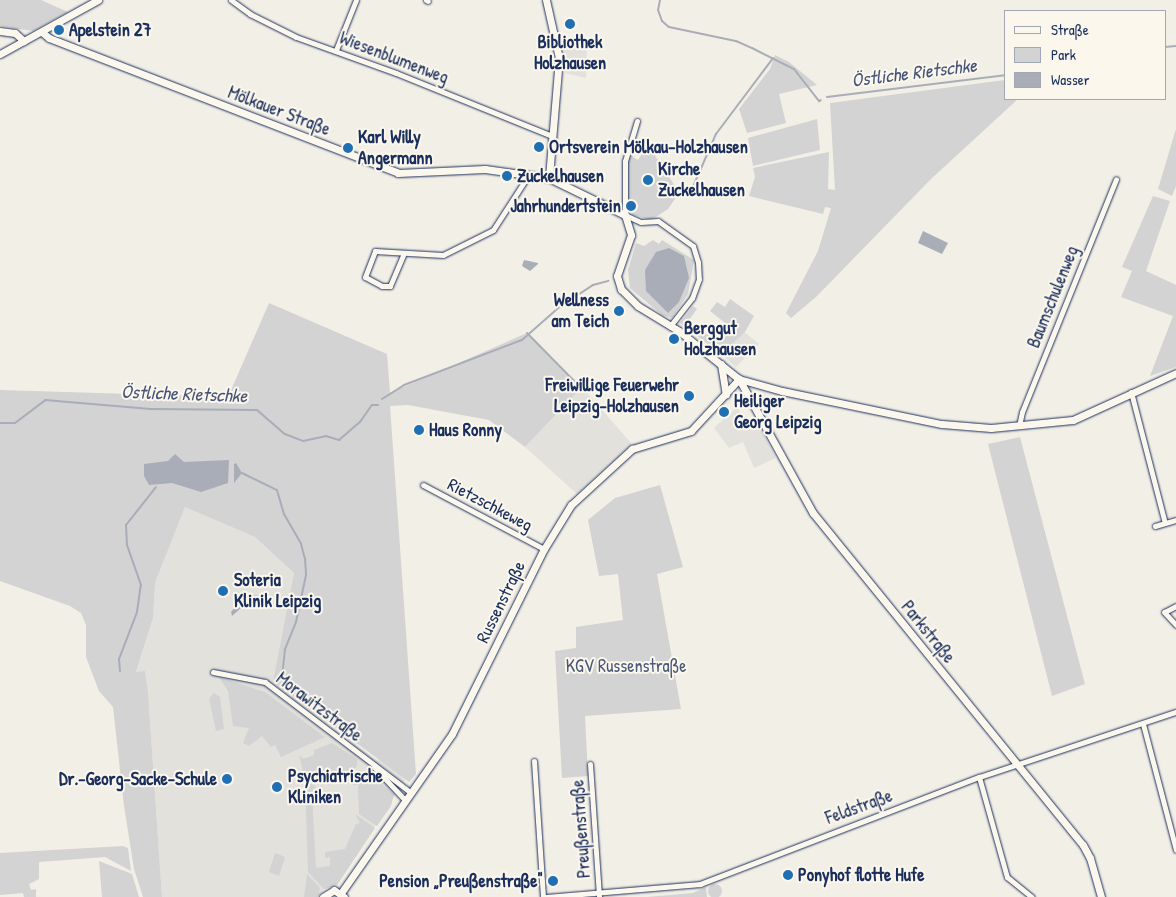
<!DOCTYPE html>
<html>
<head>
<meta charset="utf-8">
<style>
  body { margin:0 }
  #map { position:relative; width:1176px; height:897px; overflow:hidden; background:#f2efe6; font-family:"Patrick Hand",sans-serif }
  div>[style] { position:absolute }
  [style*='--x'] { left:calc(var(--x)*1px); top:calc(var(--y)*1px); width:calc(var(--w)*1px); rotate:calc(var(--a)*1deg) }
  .built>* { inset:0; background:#e2e1dc }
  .green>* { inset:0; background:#d2d3d2 }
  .round { border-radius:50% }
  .water>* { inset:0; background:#a9adb7 }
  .stream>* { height:2px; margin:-1px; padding:0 1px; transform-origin:1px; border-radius:1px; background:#a9adb7 }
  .roads { filter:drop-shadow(0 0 1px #1b2f5e) drop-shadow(0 0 1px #1b2f5e) }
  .street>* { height:5px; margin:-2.5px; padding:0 2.5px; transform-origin:2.5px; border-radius:2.5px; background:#fbf7ec }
  .secondary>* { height:7px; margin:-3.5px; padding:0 3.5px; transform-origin:3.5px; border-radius:3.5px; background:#fbf7ec }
  .dots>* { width:14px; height:14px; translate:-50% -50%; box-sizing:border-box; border:2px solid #fbf7ec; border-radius:50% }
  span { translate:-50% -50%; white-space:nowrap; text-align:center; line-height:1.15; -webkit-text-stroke:4px #fbf7ec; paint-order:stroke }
  .poi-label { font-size:18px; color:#1b2f5e; font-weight:700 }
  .left { translate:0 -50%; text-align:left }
  .right { translate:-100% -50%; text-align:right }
  .street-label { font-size:18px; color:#1b2f5e }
  .park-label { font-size:18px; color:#49587b }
  .water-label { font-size:19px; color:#465579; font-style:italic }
  .legend { position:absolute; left:1004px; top:10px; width:162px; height:90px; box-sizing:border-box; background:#fbf7ec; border:1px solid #a1a7b3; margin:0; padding:6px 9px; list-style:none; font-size:15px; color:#1b2f5e }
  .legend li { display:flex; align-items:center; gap:10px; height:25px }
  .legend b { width:25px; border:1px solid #a1a7b3 }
</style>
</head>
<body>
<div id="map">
  <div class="built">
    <div style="clip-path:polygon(587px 39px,586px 78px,565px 73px,564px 40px)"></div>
    <div style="clip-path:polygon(744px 332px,759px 344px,736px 367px,721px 354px)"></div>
    <div style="clip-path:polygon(582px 387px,632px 444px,577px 494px,525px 447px)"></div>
    <div style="clip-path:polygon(737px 407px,747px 425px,756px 420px,776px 458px,754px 468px,743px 442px,729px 448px,714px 428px)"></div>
    <div style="clip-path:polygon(185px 507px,255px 537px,294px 573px,273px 681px,376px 760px,386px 761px,405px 780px,337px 885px,324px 889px,318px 897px,162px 897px,148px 692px,145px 671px,136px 673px,153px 618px,155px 583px)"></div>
  </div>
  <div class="green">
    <div style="clip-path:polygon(0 0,41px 0,68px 12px,33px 31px,0 26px)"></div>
    <div style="clip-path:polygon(775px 55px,789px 62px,817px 85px,779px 94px,786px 123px,747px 133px,739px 109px,770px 69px)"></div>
    <div style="clip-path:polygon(1005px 80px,1005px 99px,1018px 99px,931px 179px,816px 297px,791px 318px,786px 313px,818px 251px,831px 208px,825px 207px,823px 214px,749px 196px,755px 177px,753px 168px,829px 152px,828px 189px,835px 190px,830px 103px)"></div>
    <div style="clip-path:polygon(817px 119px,820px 150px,753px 166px,748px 138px)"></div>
    <div style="clip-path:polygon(1176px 129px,1176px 186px,1172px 196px,1158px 189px)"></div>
    <div style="clip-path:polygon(648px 145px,677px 189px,677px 196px,668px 209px,651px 220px,633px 215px,626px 206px,627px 158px,630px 155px,638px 160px)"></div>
    <div style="clip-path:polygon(1153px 196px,1170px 201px,1146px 271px,1176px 285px,1176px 367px,1150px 376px,1173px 316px,1121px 297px,1132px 271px,1122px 267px)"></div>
    <div style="clip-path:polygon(653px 240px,659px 244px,662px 240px,694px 260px,688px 294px,672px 318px,662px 315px,630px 288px,628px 270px,636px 243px,644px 246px)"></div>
    <div style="clip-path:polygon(730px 299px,754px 316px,745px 332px,721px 354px,680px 323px,693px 306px,697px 309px,689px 320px,716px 341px,719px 339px,722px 341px,729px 332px,729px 326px,710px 311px,717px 302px,725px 307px)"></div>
    <div style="clip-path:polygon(269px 303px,387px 354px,390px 393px,527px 333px,582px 387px,525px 447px,489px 420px,408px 405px,390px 406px,416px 774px,409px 782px,273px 681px,294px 573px,255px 537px,185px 507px,155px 583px,153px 618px,136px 672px,145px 671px,148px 692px,162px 897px,143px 897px,134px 869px,124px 806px,113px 707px,99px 691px,86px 657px,86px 625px,81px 613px,70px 606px,0 581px,0 390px,228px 397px)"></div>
    <div style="clip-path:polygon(1020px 437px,1085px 684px,1052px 696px,988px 444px)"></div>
    <div style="clip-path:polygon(660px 485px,683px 567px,657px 574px,681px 709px,585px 716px,588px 776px,562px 778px,555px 651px,576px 648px,576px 627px,623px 620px,618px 574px,599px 576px,588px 520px,615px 498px)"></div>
    <div style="clip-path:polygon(219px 677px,265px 692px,325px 737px,281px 757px,275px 745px,271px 747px,262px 736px,249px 746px,243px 743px,249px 728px,233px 726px,228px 691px)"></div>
    <div style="clip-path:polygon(214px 693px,220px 697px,224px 729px,216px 731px,209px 699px)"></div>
    <div style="clip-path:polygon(332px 743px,357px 759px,357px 766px,348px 777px,318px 780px,316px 783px,304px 775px,299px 755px,303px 759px,314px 755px,314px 750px)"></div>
    <div style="clip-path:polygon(370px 769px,376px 780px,394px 794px,391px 806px,377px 826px,359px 814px,358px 785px,353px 785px,361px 773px)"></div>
    <div style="clip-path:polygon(305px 780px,316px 787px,316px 794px,312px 795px,316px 868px,330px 866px,330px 857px,325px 858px,325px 852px,345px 849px,356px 824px,360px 823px,355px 814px,375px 828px,337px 885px,324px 889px,308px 872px)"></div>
    <div style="clip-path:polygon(123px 846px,128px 848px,131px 871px,105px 857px,39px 862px,39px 879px,29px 884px,31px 890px,36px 889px,36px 897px,24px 897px,23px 893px,0 895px,0 853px)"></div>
    <div style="clip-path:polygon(275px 853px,285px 857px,279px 876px,269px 872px)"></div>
    <div style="clip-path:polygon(99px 861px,132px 874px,139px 897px,102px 897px)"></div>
    <div style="clip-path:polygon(307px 874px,320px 888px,318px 897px,304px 897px)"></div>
    <div class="round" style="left:708px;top:884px;width:14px;height:14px"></div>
    <div style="clip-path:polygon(706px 887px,707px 897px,647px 897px,693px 893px)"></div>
  </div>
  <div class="water">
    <div style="clip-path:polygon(923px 231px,948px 243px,942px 254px,918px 243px)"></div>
    <div style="clip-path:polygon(669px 248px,684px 256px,689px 278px,679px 302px,668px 313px,646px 291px,645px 270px,656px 252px)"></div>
    <div style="clip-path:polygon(524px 260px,538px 263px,538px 264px,530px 271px,522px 266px)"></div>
    <div style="clip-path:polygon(175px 454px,184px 462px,229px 460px,228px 483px,201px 492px,172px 483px,149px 485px,144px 476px,144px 464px,168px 461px)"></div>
    <div style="clip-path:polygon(236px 463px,242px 473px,234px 483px,234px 464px)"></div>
    <div style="clip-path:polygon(245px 595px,266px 596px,270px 600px,240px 609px,232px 616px,231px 612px)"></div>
  </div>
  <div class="stream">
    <div style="--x:660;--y:0;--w:10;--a:101"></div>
    <div style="--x:658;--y:10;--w:12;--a:70"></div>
    <div style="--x:662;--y:21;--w:9;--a:41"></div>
    <div style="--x:669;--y:27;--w:68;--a:11.8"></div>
    <div style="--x:736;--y:41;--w:17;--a:24"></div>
    <div style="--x:752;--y:48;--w:47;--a:26.6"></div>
    <div style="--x:794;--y:69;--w:41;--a:52"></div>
    <div style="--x:819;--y:101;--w:2;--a:-27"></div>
    <div style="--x:1165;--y:47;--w:11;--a:-5"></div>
    <div style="--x:827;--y:97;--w:179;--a:-7"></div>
    <div style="--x:689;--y:196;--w:68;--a:-66.5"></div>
    <div style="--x:716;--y:134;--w:95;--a:-53.1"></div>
    <div style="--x:527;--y:333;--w:78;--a:45.5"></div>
    <div style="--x:382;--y:399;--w:26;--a:-32"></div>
    <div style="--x:404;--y:385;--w:126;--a:-20.9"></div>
    <div style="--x:522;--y:340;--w:48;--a:-41.6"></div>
    <div style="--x:558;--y:308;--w:42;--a:-33.3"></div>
    <div style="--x:593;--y:285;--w:16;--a:-15"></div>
    <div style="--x:0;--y:423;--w:15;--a:0"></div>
    <div style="--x:15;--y:423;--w:38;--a:-37"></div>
    <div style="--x:45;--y:400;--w:106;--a:4.9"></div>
    <div style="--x:151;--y:409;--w:106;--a:0.5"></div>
    <div style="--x:257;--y:410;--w:37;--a:41"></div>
    <div style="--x:285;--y:434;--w:19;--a:21"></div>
    <div style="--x:303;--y:441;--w:24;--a:-12"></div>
    <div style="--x:326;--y:436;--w:14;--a:17"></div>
    <div style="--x:339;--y:440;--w:28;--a:-41"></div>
    <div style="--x:360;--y:422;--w:21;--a:-55"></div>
    <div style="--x:372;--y:405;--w:6;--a:0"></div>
    <div style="--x:242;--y:473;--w:39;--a:26"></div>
    <div style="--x:277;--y:490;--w:25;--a:74"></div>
    <div style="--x:284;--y:514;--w:34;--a:60"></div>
    <div style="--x:301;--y:544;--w:16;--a:75"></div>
    <div style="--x:305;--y:559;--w:16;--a:86"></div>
    <div style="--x:306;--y:575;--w:48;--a:102"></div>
    <div style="--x:296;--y:622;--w:29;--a:112"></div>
    <div style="--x:285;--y:649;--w:29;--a:96"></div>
    <div style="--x:120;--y:671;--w:12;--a:-95"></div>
    <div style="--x:119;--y:659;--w:50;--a:-69"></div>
    <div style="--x:137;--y:612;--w:27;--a:-82"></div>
    <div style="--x:141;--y:585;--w:42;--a:-109.3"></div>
    <div style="--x:127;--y:545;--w:20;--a:-93"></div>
    <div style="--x:126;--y:525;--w:48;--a:-51.7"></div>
  </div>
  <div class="roads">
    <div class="street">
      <div style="--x:231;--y:0;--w:24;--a:36"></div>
      <div style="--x:250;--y:14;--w:51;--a:26.6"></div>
      <div style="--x:296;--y:37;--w:106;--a:19.8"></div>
      <div style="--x:396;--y:73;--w:168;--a:22"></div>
      <div style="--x:426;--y:0;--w:2;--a:27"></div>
      <div style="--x:336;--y:50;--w:54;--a:-68.2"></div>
      <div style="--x:637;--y:121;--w:42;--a:106.7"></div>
      <div style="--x:625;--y:161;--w:54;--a:90"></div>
      <div style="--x:625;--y:215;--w:17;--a:24"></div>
      <div style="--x:641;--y:222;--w:17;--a:-3"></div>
      <div style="--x:658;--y:221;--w:43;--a:35.5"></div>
      <div style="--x:693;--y:246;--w:17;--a:73"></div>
      <div style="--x:698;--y:262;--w:17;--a:87"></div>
      <div style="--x:699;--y:279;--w:20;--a:110"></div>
      <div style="--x:692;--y:298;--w:36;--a:128"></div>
      <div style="--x:404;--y:253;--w:36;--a:113"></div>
      <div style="--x:390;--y:286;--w:8;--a:180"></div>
      <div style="--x:382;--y:286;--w:19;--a:-152"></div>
      <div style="--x:365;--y:277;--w:28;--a:-69"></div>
      <div style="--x:375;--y:251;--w:68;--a:3.4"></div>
      <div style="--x:443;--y:255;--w:56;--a:-26.6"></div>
      <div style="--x:493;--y:230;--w:64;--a:-57.1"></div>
      <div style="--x:1131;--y:392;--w:135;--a:75.5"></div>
      <div style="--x:1019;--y:426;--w:14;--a:-78"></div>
      <div style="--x:1022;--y:412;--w:251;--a:-68"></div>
      <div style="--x:423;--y:485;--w:137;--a:27.9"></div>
      <div style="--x:1155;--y:526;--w:22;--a:-16"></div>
      <div style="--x:1176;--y:606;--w:13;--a:153"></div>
      <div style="--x:1164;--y:612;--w:18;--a:47"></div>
      <div style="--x:213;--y:672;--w:53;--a:10.9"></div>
      <div style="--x:265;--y:682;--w:182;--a:37.2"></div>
      <div style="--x:1143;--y:724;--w:130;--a:75.3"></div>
      <div style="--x:534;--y:761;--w:136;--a:86.2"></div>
      <div style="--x:590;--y:764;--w:133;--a:86.1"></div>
      <div style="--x:374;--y:767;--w:45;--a:46.8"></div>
      <div style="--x:979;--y:777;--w:104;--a:74.4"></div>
      <div style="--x:1007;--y:877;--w:32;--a:39"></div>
      <div style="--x:546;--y:897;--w:155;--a:-4.8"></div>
      <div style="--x:700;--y:884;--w:299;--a:-21"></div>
      <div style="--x:979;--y:777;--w:207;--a:-18.3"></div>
    </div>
    <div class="secondary">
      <div style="--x:546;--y:0;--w:59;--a:77.4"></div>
      <div style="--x:559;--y:58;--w:120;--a:94.8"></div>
      <div style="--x:0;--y:31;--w:15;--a:8"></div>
      <div style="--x:15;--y:33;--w:12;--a:42"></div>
      <div style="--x:42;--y:32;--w:9;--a:41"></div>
      <div style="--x:49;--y:38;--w:374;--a:21.1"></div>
      <div style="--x:398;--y:173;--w:87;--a:-2.6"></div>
      <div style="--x:485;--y:169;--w:65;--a:8"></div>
      <div style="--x:549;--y:178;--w:85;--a:26"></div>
      <div style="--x:625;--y:215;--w:21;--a:73"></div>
      <div style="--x:631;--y:235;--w:43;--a:108.9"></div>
      <div style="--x:617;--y:276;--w:14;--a:73"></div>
      <div style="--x:621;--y:289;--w:24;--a:45"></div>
      <div style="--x:638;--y:306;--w:48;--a:31.4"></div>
      <div style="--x:679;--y:331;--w:77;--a:38.7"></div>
      <div style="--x:739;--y:379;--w:153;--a:61.1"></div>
      <div style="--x:813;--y:513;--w:428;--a:50.9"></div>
      <div style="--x:1083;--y:845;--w:15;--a:62"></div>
      <div style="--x:1090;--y:858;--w:41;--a:74.2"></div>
      <div style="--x:0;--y:54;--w:112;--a:-28.9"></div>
      <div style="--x:721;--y:364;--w:31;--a:81"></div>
      <div style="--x:739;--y:379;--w:45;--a:15.6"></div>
      <div style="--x:782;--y:391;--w:163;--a:11.7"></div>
      <div style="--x:942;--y:424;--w:49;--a:4.7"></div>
      <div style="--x:991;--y:428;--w:82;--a:-5.6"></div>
      <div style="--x:1073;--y:420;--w:113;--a:-24.5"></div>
      <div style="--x:341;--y:893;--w:194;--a:-55.1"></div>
      <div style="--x:452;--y:734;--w:207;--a:-63.6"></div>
      <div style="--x:544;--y:549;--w:52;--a:-58.5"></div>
      <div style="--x:571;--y:505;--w:83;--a:-42.6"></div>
      <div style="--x:632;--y:449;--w:62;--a:-17"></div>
      <div style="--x:691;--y:431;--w:71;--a:-47.3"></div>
      <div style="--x:323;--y:897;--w:13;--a:-32"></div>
      <div style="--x:334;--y:890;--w:12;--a:35"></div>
    </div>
  </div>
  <div class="dots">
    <div style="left:570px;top:24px;background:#1f6fb2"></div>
    <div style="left:59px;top:30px;background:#1f6fb2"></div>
    <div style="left:539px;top:147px;background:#1f6fb2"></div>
    <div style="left:348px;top:148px;background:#1f6fb2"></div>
    <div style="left:507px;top:176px;background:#1f6fb2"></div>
    <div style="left:648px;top:180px;background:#1f6fb2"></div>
    <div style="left:631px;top:206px;background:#1f6fb2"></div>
    <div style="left:619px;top:311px;background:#1f6fb2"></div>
    <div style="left:674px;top:339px;background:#1f6fb2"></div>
    <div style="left:689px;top:396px;background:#1f6fb2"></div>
    <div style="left:724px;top:412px;background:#1f6fb2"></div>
    <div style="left:419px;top:430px;background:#1f6fb2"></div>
    <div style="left:223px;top:591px;background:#1f6fb2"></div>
    <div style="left:227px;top:779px;background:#1f6fb2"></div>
    <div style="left:277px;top:787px;background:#1f6fb2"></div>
    <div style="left:788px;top:875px;background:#1f6fb2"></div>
    <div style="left:553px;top:881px;background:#1f6fb2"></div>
  </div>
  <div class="poi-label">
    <span class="left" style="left:69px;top:30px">Apelstein 27</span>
    <span style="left:570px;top:53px">Bibliothek<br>Holzhausen</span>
    <span class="left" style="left:358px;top:148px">Karl Willy<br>Angermann</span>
    <span class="left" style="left:549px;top:147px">Ortsverein Mölkau-Holzhausen</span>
    <span class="left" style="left:658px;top:180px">Kirche<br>Zuckelhausen</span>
    <span class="left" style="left:517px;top:176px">Zuckelhausen</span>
    <span class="right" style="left:621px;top:206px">Jahrhundertstein</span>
    <span class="right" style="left:609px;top:311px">Wellness<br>am Teich</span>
    <span class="left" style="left:684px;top:339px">Berggut<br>Holzhausen</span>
    <span class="right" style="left:679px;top:396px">Freiwillige Feuerwehr<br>Leipzig-Holzhausen</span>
    <span class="left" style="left:734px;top:412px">Heiliger<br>Georg Leipzig</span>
    <span class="left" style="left:429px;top:430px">Haus Ronny</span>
    <span class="left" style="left:234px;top:591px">Soteria<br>Klinik Leipzig</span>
    <span class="left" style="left:288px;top:787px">Psychiatrische<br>Kliniken</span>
    <span class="right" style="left:217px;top:779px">Dr.-Georg-Sacke-Schule</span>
    <span class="left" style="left:798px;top:875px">Ponyhof flotte Hufe</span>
    <span class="right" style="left:543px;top:881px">Pension „Preußenstraße"</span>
  </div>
  <div class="street-label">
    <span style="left:394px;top:58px;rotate:21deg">Wiesenblumenweg</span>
    <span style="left:279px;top:111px;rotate:21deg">Mölkauer Straße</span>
    <span style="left:1053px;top:297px;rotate:-68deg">Baumschulenweg</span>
    <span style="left:490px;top:505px;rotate:28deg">Rietzschkeweg</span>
    <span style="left:501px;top:602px;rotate:-64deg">Russenstraße</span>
    <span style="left:928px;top:632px;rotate:51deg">Parkstraße</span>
    <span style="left:319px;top:707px;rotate:37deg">Morawitzstraße</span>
    <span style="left:859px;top:807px;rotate:-20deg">Feldstraße</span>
    <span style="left:581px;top:829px;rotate:-94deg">Preußenstraße</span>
  </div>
  <div class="park-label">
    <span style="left:626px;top:666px">KGV Russenstraße</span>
  </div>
  <div class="water-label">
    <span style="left:914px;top:73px;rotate:-7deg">Östliche Rietschke</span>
    <span style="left:184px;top:394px;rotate:2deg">Östliche Rietschke</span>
  </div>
  <ul class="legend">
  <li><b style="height:6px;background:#fbf7ec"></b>Straße</li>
  <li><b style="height:14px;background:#d2d3d2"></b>Park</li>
  <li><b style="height:14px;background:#a9adb7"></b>Wasser</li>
  </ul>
</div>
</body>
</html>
